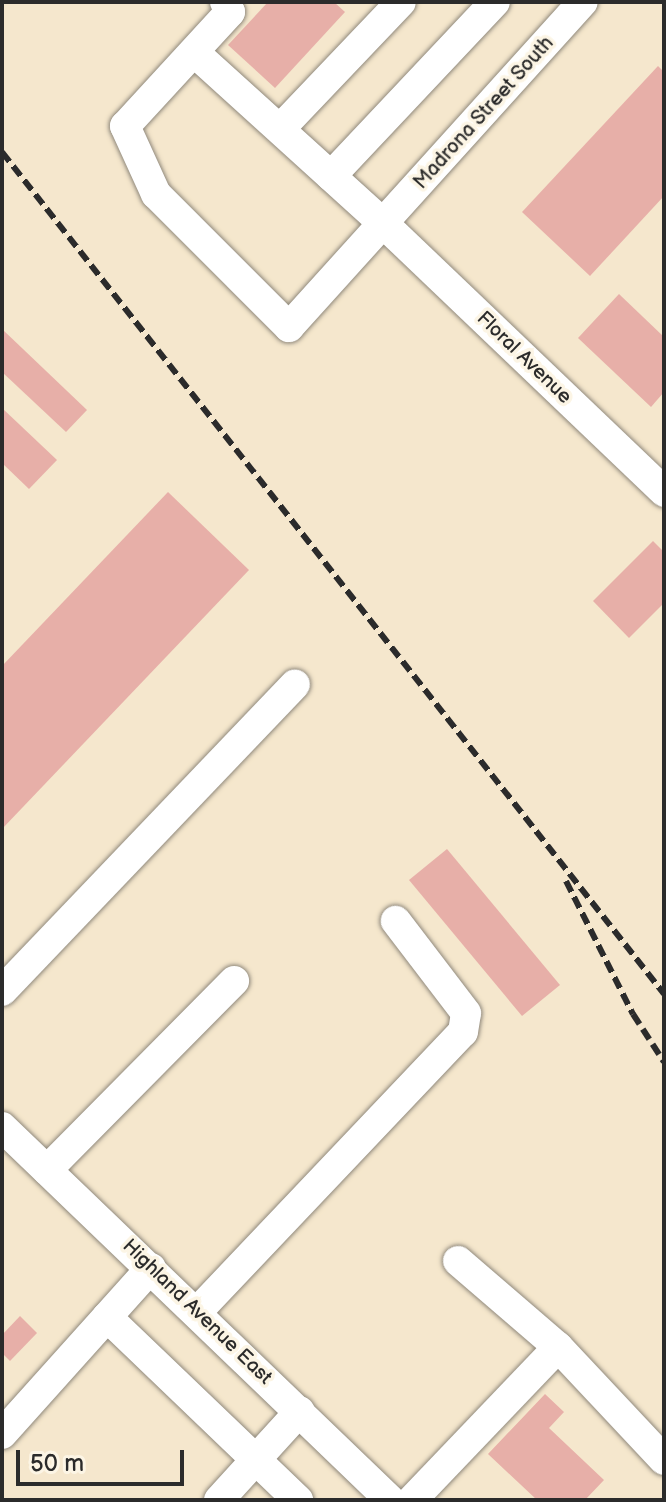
<!DOCTYPE html>
<html>
<head>
<meta charset="utf-8">
<style>
  body { margin:0 }
  #map { position:relative; width:666px; height:1502px; overflow:hidden; background:#f5e7cd; font-family:"Balsamiq Sans",sans-serif }
  div>[style] { position:absolute }
  [style*='--x'] { left:calc(var(--x)*1px); top:calc(var(--y)*1px); width:calc(var(--w)*1px); rotate:calc(var(--a)*1deg) }
  .building>* { inset:0; background:#e7afa8 }
  .roads { filter:drop-shadow(0 0 2px #90897c) drop-shadow(0 0 2px #90897c) }
  .minor>* { height:30px; margin:-15px; padding:0 15px; transform-origin:15px; border-radius:15px; background:#fff }
  .rail>* { height:6px; margin-top:-3px; transform-origin:0; background:repeating-linear-gradient(90deg,#2b2b2b 0 12px,transparent 0 18px) }
  span { translate:-50% -50%; white-space:nowrap; text-align:center; line-height:1.15; -webkit-text-stroke:7px #fcf5e5; paint-order:stroke }
  .street-label { font-size:20px; color:#2b2b2b }
  .frame { position:absolute; inset:0; border:4px solid #2b2b2b; pointer-events:none }
  .scale { position:absolute; left:16px; top:1450px; width:168px; height:36px; box-sizing:border-box; border:4px solid #2b2b2b; border-top:0; padding-left:10px; font-size:24px; line-height:28px; white-space:nowrap; color:#2b2b2b; -webkit-text-stroke:6px #fcf5e5; paint-order:stroke }
</style>
</head>
<body>
<div id="map">
  <div class="building">
    <div style="clip-path:polygon(268px 2px,334px 2px,345px 12px,275px 88px,228px 45px)"></div>
    <div style="clip-path:polygon(658px 66px,664px 72px,664px 196px,590px 276px,522px 212px)"></div>
    <div style="clip-path:polygon(619px 294px,664px 337px,664px 392px,651px 407px,578px 338px)"></div>
    <div style="clip-path:polygon(2px 329px,87px 410px,66px 432px,2px 372px)"></div>
    <div style="clip-path:polygon(2px 408px,57px 460px,29px 489px,2px 463px)"></div>
    <div style="clip-path:polygon(168px 492px,249px 570px,2px 829px,2px 666px)"></div>
    <div style="clip-path:polygon(653px 541px,664px 552px,664px 603px,629px 638px,593px 601px)"></div>
    <div style="clip-path:polygon(447px 849px,560px 985px,522px 1016px,409px 880px)"></div>
    <div style="clip-path:polygon(20px 1316px,37px 1333px,10px 1361px,2px 1353px,2px 1335px)"></div>
    <div style="clip-path:polygon(545px 1394px,564px 1412px,549px 1428px,604px 1480px,585px 1500px,537px 1500px,488px 1454px)"></div>
  </div>
  <div class="roads">
    <div class="minor">
      <div style="--x:225;--y:2;--w:11;--a:63"></div>
      <div style="--x:230;--y:12;--w:155;--a:132.6"></div>
      <div style="--x:125;--y:126;--w:75;--a:65.5"></div>
      <div style="--x:156;--y:194;--w:188;--a:45"></div>
      <div style="--x:289;--y:327;--w:438;--a:-47.9"></div>
      <div style="--x:194;--y:52;--w:256;--a:42.2"></div>
      <div style="--x:384;--y:224;--w:388;--a:43.7"></div>
      <div style="--x:280;--y:129;--w:175;--a:-46.4"></div>
      <div style="--x:331;--y:176;--w:239;--a:-46.7"></div>
      <div style="--x:2;--y:991;--w:424;--a:-46.3"></div>
      <div style="--x:2;--y:1127;--w:538;--a:43.87"></div>
      <div style="--x:47;--y:1170;--w:266;--a:-45.3"></div>
      <div style="--x:458;--y:1261;--w:132;--a:40.7"></div>
      <div style="--x:558;--y:1347;--w:155;--a:46.8"></div>
      <div style="--x:197;--y:1312;--w:386;--a:-46.5"></div>
      <div style="--x:463;--y:1032;--w:19;--a:-81"></div>
      <div style="--x:466;--y:1013;--w:116;--a:-127.3"></div>
      <div style="--x:107;--y:1317;--w:265;--a:43.8"></div>
      <div style="--x:2;--y:1434;--w:223;--a:-48.1"></div>
      <div style="--x:219;--y:1500;--w:120;--a:-47.7"></div>
      <div style="--x:412;--y:1500;--w:211;--a:-46.3"></div>
    </div>
  </div>
  <div class="rail">
    <div style="--x:2;--y:152;--w:1071;--a:51.82"></div>
    <div style="--x:566;--y:881;--w:149;--a:63.3"></div>
    <div style="--x:633;--y:1014;--w:57;--a:57.1"></div>
  </div>
  <div class="street-label">
    <span style="left:484px;top:113px;rotate:-48deg">Madrona Street South</span>
    <span style="left:524px;top:358px;rotate:44deg">Floral Avenue</span>
    <span style="left:197px;top:1312px;rotate:44deg">Highland Avenue East</span>
  </div>
  <div class="frame"></div>
  <div class="scale">50 m</div>
</div>
</body>
</html>
